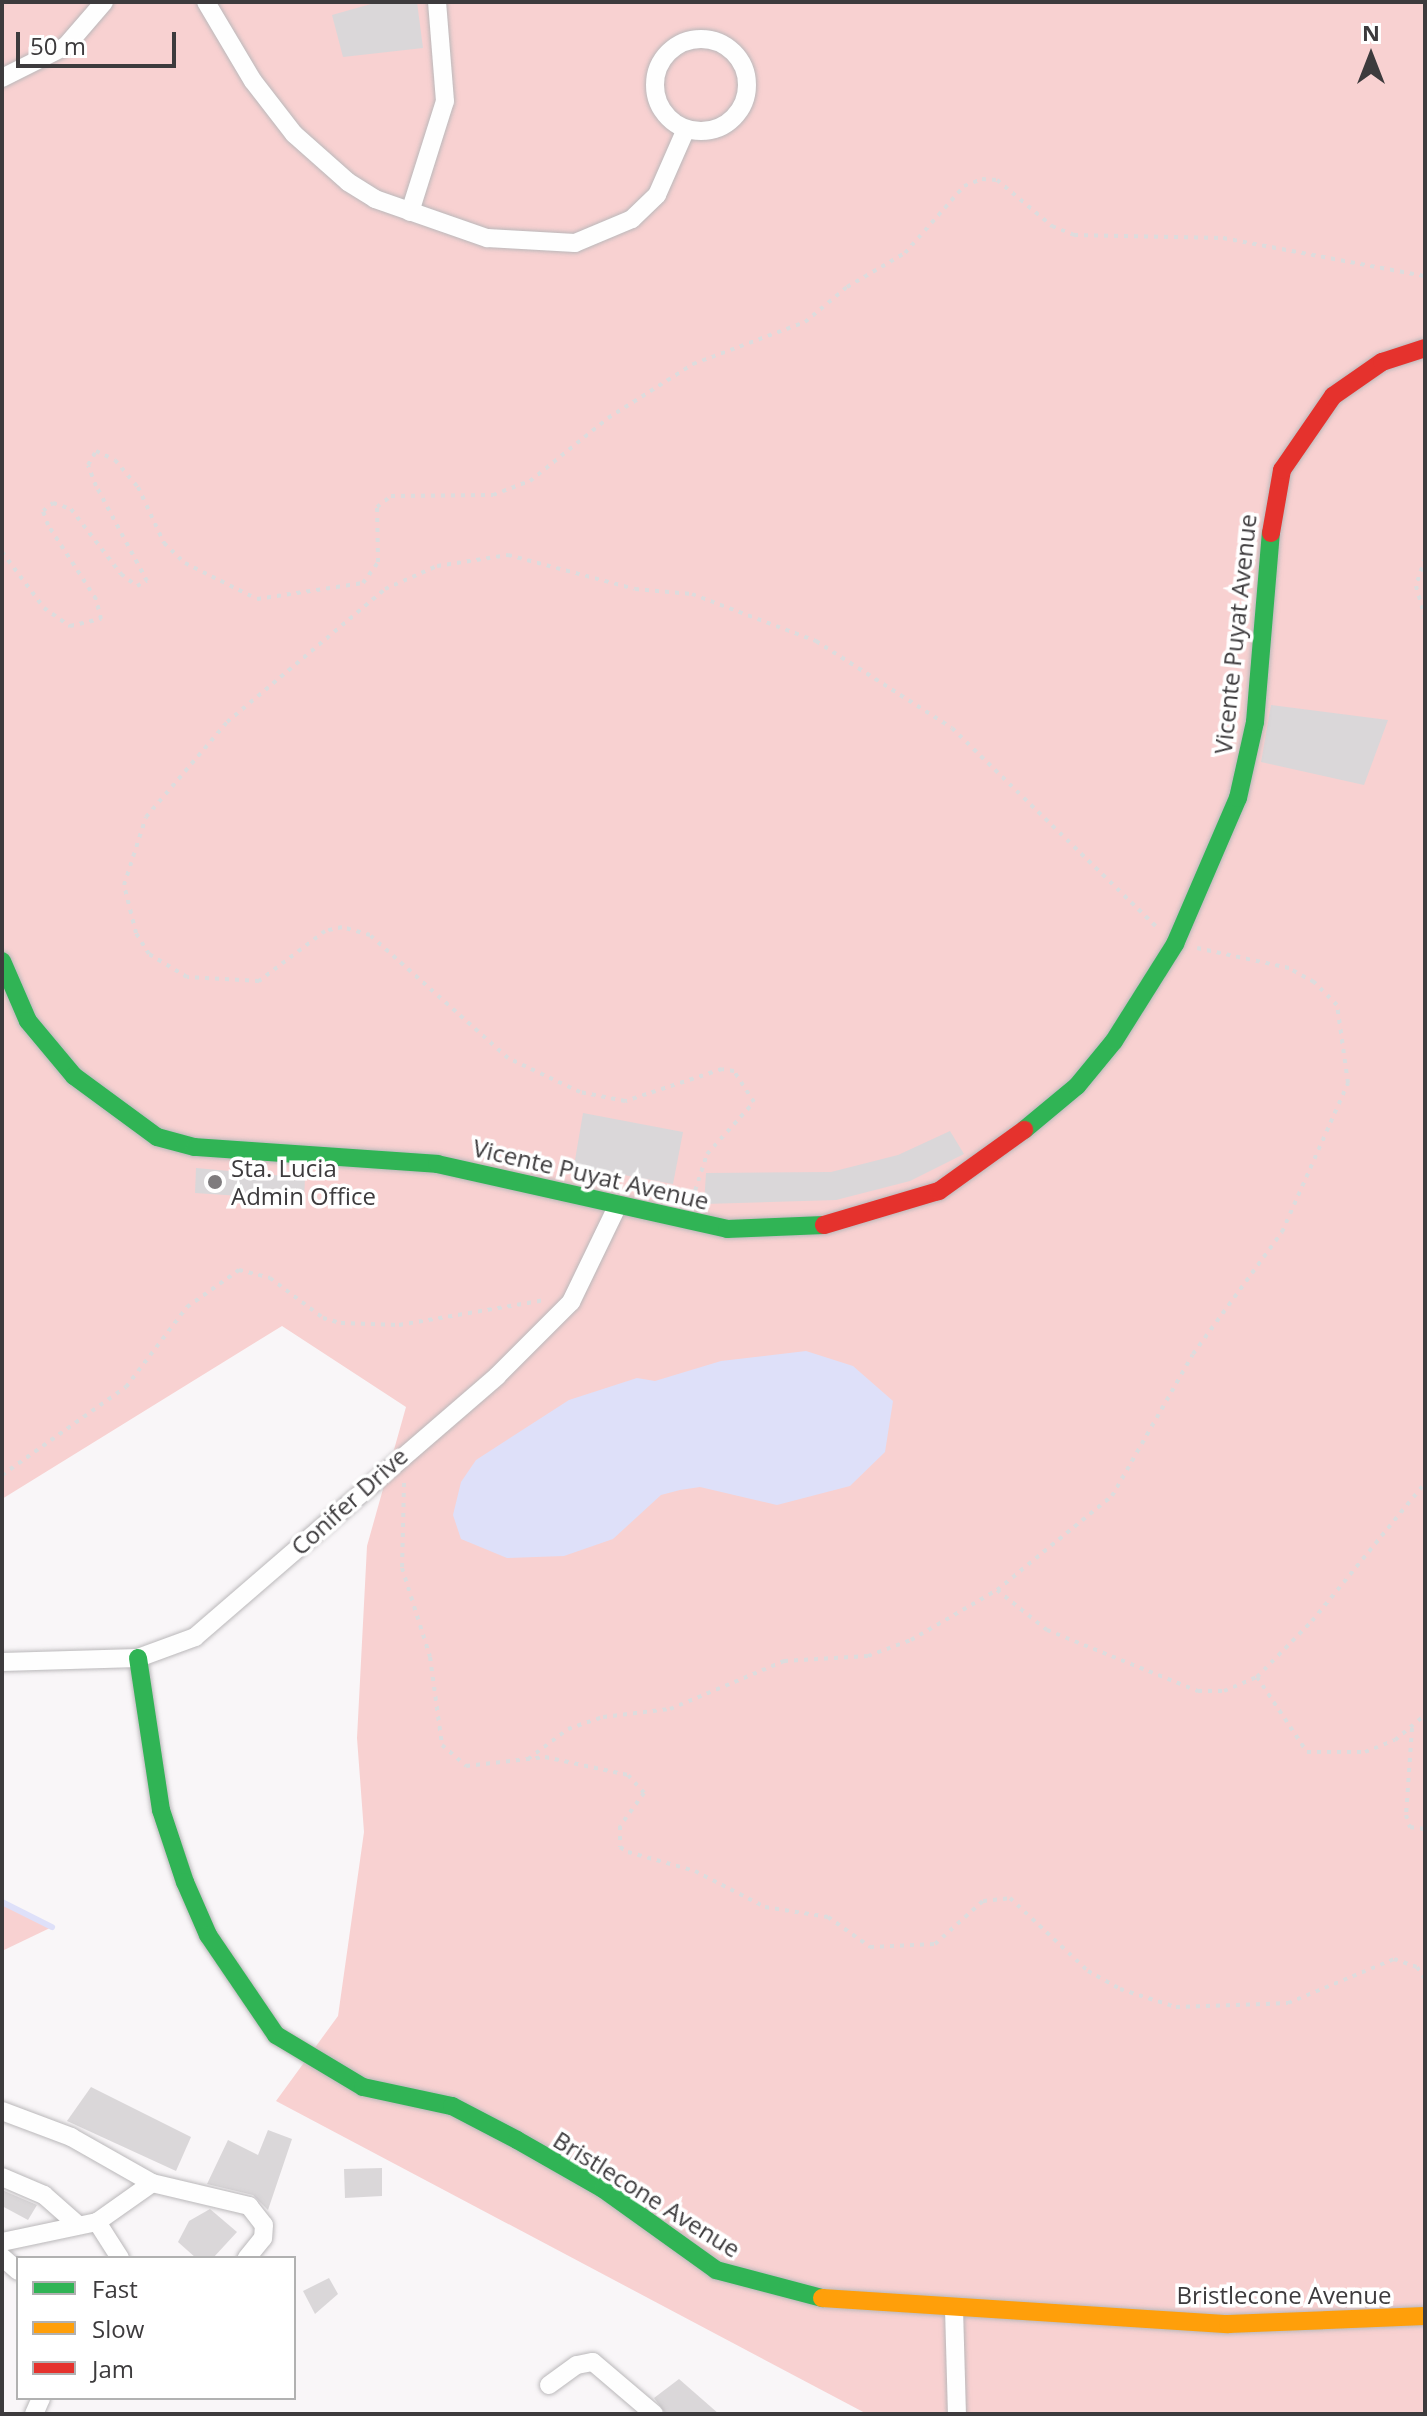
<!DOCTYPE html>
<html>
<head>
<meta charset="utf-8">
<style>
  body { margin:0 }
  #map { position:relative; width:1427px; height:2416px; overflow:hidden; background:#f9f6f8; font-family:"Open Sans",sans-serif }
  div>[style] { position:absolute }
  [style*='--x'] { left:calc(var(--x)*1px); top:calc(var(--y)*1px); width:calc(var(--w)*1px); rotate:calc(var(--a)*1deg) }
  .green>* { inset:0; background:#f8d1d1 }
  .water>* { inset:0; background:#dee0f9 }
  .stream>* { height:6px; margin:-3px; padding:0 3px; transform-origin:3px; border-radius:3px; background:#dee0f9 }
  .building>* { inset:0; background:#dad7d9 }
  .path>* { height:4px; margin-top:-2px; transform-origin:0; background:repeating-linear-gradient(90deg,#dddcdd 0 4px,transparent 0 10px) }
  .roads { filter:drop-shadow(0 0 2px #bab8ba) drop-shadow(0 0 2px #bab8ba) }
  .street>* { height:18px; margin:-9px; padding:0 9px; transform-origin:9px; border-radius:9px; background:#fefefe }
  .street>.ring { margin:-9px; padding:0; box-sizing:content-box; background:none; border:18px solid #fefefe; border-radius:50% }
  .fast>* { height:18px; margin:-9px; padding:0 9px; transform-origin:9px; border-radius:9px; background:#30b455 }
  .slow>* { height:18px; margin:-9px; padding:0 9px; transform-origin:9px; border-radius:9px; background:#ff9f0a }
  .jam>* { height:18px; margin:-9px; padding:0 9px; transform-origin:9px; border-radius:9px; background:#e5322d }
  .dots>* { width:22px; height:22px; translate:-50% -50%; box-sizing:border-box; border:4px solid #fff; border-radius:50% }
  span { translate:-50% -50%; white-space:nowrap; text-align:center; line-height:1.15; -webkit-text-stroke:7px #fff; paint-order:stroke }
  .street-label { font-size:24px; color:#3d3b3d }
  .poi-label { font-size:24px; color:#3d3b3d }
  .left { translate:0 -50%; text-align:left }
  .frame { position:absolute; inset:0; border:4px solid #3d3b3d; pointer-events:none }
  .legend { position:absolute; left:16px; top:2256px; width:280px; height:144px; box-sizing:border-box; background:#fff; border:2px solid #b1b1b1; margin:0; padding:10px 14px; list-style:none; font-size:24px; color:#3d3b3d }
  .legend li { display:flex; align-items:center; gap:16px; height:40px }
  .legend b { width:40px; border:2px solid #b1b1b1 }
  .north { position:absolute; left:1331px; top:16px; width:80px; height:80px; -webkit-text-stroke:6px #fff; paint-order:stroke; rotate:0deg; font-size:22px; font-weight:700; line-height:32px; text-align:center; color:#3d3b3d }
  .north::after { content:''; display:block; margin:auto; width:28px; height:36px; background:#3d3b3d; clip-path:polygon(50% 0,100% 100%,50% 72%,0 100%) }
  .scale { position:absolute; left:16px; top:32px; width:160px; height:36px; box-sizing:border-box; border:4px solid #3d3b3d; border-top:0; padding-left:10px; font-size:24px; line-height:28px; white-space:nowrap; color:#3d3b3d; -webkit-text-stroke:6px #fff; paint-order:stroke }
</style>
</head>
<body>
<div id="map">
  <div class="green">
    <div style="clip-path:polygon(2px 2px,1425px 2px,1425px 2414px,867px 2414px,276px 2101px,338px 2016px,364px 1832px,357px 1738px,367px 1546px,406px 1407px,282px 1326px,2px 1499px)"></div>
    <div style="clip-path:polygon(2px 1902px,52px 1927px,2px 1951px)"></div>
  </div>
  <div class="water">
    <div style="clip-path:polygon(806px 1351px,853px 1366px,893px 1401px,885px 1452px,850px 1486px,777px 1505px,700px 1487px,680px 1490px,661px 1495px,613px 1539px,564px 1556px,507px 1558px,461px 1539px,453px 1515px,461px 1482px,476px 1460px,569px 1400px,637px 1378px,655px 1381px,721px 1361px)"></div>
  </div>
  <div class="stream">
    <div style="--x:2;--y:1902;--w:56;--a:26.6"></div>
  </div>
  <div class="building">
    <div style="clip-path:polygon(378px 2px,417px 2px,423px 48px,343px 57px,332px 15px)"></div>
    <div style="clip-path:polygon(1271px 705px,1388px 720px,1364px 785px,1261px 762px)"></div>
    <div style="clip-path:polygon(583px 1113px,683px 1132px,673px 1184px,574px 1166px)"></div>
    <div style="clip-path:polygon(950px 1131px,964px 1154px,910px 1181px,836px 1200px,704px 1204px,706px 1173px,831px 1172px,898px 1155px)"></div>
    <div style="clip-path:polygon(196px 1168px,305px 1178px,304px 1200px,195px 1193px)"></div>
    <div style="clip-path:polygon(91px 2087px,191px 2137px,176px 2171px,67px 2121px)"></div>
    <div style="clip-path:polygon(268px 2130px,292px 2139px,268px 2210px,253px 2195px,207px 2184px,228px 2140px,258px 2155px)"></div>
    <div style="clip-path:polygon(382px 2168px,382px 2196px,345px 2198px,344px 2169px)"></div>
    <div style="clip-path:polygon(2px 2190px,37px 2205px,28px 2220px,2px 2206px)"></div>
    <div style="clip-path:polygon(210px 2209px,237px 2232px,213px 2258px,196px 2258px,178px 2242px,189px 2221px)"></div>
    <div style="clip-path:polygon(329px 2278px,338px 2294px,315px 2314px,303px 2291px)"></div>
    <div style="clip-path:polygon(679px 2379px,719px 2414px,666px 2414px,654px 2398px)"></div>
  </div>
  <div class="path">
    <div style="--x:2;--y:552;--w:70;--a:53.1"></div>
    <div style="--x:44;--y:608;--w:32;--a:35"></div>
    <div style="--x:70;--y:626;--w:32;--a:-13"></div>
    <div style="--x:101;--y:619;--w:21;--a:-104"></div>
    <div style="--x:96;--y:599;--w:88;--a:-123"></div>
    <div style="--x:48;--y:525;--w:15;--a:-110"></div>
    <div style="--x:43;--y:511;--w:13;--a:-39"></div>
    <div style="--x:53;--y:503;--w:19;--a:18"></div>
    <div style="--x:71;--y:509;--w:82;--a:52.4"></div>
    <div style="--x:121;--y:574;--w:20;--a:37"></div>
    <div style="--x:137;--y:586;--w:11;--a:-27"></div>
    <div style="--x:147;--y:581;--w:108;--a:-118.2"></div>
    <div style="--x:96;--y:486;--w:22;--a:-111"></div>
    <div style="--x:88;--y:465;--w:16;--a:-60"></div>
    <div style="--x:96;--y:451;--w:21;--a:25"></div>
    <div style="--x:115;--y:460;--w:35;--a:50"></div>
    <div style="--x:138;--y:487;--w:62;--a:65.1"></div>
    <div style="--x:164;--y:543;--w:29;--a:44"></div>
    <div style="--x:185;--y:563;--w:80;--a:26.6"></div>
    <div style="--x:257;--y:599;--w:107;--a:-8.6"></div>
    <div style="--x:363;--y:583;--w:26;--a:-54"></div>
    <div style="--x:378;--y:562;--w:55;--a:-91"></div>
    <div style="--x:377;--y:507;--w:18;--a:-38"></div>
    <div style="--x:391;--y:496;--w:102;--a:-0.6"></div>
    <div style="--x:493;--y:495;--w:40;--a:-21"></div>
    <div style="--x:530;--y:481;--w:100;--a:-38.9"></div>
    <div style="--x:608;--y:418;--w:101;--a:-32.4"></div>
    <div style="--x:693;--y:364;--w:120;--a:-20.6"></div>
    <div style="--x:805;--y:322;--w:55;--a:-39.8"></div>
    <div style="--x:847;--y:287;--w:67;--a:-30.4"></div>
    <div style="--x:905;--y:253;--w:89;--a:-48.6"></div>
    <div style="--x:964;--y:186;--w:19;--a:-21"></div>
    <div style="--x:982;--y:179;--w:15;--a:4"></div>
    <div style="--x:997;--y:180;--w:72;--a:39.9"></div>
    <div style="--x:1052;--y:226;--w:24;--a:22"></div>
    <div style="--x:1074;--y:235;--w:149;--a:1.2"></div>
    <div style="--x:1223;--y:238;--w:206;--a:10.7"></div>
    <div style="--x:1425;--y:558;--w:29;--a:108"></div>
    <div style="--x:1416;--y:586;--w:32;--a:74"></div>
    <div style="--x:692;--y:1200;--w:48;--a:-71.9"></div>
    <div style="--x:707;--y:1154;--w:70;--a:-47.9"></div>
    <div style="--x:754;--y:1102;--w:37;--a:-123"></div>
    <div style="--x:734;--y:1071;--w:12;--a:-171"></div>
    <div style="--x:722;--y:1069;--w:102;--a:161.7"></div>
    <div style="--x:625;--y:1101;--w:46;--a:-168.7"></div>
    <div style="--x:580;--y:1092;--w:80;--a:-154.7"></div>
    <div style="--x:508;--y:1058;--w:185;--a:-138.3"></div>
    <div style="--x:370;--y:935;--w:29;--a:-164"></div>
    <div style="--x:342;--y:927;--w:17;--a:167"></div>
    <div style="--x:325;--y:931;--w:83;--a:142.9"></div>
    <div style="--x:259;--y:981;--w:72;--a:-176.8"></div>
    <div style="--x:187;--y:977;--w:44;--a:-148.8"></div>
    <div style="--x:149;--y:954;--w:25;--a:-122"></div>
    <div style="--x:136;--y:933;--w:49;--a:-104"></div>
    <div style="--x:124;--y:885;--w:71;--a:-72.1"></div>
    <div style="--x:146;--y:817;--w:125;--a:-49.5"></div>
    <div style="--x:227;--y:722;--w:207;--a:-40.1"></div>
    <div style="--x:385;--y:589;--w:57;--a:-23.9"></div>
    <div style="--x:437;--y:566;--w:72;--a:-8.8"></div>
    <div style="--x:508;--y:555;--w:131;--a:15"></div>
    <div style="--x:635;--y:589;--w:57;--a:5"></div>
    <div style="--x:692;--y:594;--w:133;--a:20.8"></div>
    <div style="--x:816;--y:641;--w:161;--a:32.6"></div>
    <div style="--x:952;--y:728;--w:289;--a:44.2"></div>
    <div style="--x:2;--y:1475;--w:152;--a:-35.4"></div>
    <div style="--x:126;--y:1387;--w:101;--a:-52.7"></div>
    <div style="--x:187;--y:1307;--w:64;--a:-35.4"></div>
    <div style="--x:239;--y:1270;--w:32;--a:14"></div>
    <div style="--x:270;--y:1278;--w:66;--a:37"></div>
    <div style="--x:323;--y:1318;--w:19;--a:16"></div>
    <div style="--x:341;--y:1323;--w:58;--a:2"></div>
    <div style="--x:399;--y:1325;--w:148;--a:-9.7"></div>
    <div style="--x:404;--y:1483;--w:85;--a:91.3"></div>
    <div style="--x:402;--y:1568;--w:93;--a:72.5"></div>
    <div style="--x:430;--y:1657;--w:89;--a:82.2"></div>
    <div style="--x:442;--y:1745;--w:32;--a:41"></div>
    <div style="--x:466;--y:1766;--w:80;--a:-6.5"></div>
    <div style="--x:545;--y:1757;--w:85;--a:12.2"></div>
    <div style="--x:628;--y:1775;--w:24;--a:48"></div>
    <div style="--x:644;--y:1793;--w:41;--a:126"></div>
    <div style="--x:620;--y:1826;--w:21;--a:90"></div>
    <div style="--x:620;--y:1847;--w:9;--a:32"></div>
    <div style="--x:628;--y:1852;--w:70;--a:15.8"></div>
    <div style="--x:695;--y:1871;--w:79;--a:27.2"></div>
    <div style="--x:765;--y:1907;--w:64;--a:9"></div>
    <div style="--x:828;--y:1917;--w:52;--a:35.5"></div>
    <div style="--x:870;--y:1947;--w:65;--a:-2.6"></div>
    <div style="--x:935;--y:1944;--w:64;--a:-41.9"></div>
    <div style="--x:983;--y:1901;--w:27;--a:-6"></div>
    <div style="--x:1010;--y:1898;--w:107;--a:43.1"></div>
    <div style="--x:1088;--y:1971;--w:37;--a:29"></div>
    <div style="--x:1120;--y:1989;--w:59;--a:17.8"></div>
    <div style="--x:1176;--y:2007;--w:112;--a:-2"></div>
    <div style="--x:1288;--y:2003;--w:115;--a:-22.5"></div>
    <div style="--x:1394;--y:1959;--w:24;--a:19"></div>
    <div style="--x:1417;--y:1967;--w:14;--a:56"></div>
    <div style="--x:997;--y:1590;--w:64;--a:38.7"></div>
    <div style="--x:1047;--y:1630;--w:163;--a:22"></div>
    <div style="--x:1198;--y:1691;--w:26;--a:0"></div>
    <div style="--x:1224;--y:1691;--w:36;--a:-23"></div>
    <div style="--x:1257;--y:1677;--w:78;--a:-45.5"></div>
    <div style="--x:1312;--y:1621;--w:178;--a:-50.7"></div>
    <div style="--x:1257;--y:1677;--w:90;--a:56.3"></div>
    <div style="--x:1307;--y:1752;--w:58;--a:0"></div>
    <div style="--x:1365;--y:1752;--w:32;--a:-22"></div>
    <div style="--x:1395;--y:1740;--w:39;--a:-40"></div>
    <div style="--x:1412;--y:1728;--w:87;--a:93.9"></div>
    <div style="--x:1406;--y:1815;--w:13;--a:72"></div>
    <div style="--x:1410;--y:1827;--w:15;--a:8"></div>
    <div style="--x:528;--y:1759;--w:50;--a:-36.9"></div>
    <div style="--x:568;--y:1729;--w:37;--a:-19"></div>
    <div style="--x:603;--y:1717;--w:67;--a:-6.8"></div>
    <div style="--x:670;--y:1709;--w:124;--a:-22.8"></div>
    <div style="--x:784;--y:1661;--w:84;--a:-3.4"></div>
    <div style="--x:868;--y:1656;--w:46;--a:-20.4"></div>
    <div style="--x:911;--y:1640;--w:99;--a:-30.2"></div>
    <div style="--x:997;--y:1590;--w:149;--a:-39.3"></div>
    <div style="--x:1112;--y:1496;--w:163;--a:-60.3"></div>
    <div style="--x:1193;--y:1354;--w:151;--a:-53.9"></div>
    <div style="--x:1282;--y:1232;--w:163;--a:-66.1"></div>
    <div style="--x:1348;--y:1083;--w:79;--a:-98"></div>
    <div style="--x:1337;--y:1005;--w:33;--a:-135"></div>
    <div style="--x:1314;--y:982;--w:29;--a:-151"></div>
    <div style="--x:1289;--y:968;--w:94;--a:-167.7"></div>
  </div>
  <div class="roads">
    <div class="street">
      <div style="--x:206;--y:2;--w:92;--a:59.3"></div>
      <div style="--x:253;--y:81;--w:67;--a:52.3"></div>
      <div style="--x:294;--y:134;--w:72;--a:41.6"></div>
      <div style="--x:348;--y:182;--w:32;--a:32"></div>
      <div style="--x:375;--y:199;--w:119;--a:19.2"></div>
      <div style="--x:487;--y:238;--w:88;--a:3.3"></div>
      <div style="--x:575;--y:243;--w:62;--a:-22.8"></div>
      <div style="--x:632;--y:219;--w:35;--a:-44"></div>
      <div style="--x:657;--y:195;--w:72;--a:-66.3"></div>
      <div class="ring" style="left:655px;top:39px;width:74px;height:74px"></div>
      <div style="--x:2;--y:78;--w:72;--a:-26.6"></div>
      <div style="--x:66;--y:46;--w:58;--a:-49.2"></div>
      <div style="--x:410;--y:212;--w:116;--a:-72.5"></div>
      <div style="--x:445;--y:101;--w:99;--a:-94.6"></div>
      <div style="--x:2;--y:1662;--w:136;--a:-1.7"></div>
      <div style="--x:138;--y:1658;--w:61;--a:-20.2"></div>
      <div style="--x:195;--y:1637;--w:399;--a:-40.8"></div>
      <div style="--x:497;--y:1376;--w:105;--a:-45"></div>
      <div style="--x:571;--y:1302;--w:103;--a:-64.2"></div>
      <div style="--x:2;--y:2111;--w:74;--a:20.6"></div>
      <div style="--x:71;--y:2137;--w:93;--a:29.6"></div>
      <div style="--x:2;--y:2177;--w:46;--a:23.2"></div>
      <div style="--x:44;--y:2195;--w:45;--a:41.4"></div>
      <div style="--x:97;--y:2222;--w:43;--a:57.4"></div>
      <div style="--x:2;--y:2242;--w:97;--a:-11.9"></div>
      <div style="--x:97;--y:2222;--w:67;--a:-35.3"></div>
      <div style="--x:152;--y:2183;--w:100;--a:13.3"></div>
      <div style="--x:249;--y:2206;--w:24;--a:52"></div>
      <div style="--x:264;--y:2225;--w:13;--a:94"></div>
      <div style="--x:263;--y:2238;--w:26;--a:129"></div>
      <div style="--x:2;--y:2257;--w:21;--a:41"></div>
      <div style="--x:954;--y:2308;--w:106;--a:88.4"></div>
      <div style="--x:549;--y:2385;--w:34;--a:-36"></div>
      <div style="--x:577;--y:2365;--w:16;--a:-11"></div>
      <div style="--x:593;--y:2362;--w:80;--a:40.4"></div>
      <div style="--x:34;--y:2414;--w:17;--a:-66"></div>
    </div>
    <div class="fast">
      <div style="--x:2;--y:961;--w:65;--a:66.6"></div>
      <div style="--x:28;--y:1021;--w:72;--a:50.1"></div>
      <div style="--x:74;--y:1076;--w:103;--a:36.3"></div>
      <div style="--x:157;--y:1137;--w:39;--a:15"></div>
      <div style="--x:195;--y:1147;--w:243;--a:4"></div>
      <div style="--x:437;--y:1164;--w:297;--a:12.6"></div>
      <div style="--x:727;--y:1229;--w:97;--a:-2.4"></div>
      <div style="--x:1024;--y:1130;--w:69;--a:-39.7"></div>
      <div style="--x:1077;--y:1086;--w:58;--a:-50.6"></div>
      <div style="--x:1114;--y:1041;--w:115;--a:-57.8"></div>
      <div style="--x:1175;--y:944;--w:159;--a:-66.7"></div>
      <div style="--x:1238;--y:798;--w:78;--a:-77.4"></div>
      <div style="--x:1255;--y:722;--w:190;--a:-85.2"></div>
      <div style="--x:138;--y:1658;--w:154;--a:81.4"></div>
      <div style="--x:161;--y:1810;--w:76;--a:71.6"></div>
      <div style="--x:185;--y:1882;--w:58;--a:66.5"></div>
      <div style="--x:208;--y:1935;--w:121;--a:55.8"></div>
      <div style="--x:276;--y:2035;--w:101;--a:30.9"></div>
      <div style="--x:363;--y:2087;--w:91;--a:12.1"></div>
      <div style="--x:452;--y:2106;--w:73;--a:27.6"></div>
      <div style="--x:517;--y:2140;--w:99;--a:29.7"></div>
      <div style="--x:603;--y:2189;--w:139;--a:35.6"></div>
      <div style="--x:716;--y:2270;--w:110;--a:14.8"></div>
    </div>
    <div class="slow">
      <div style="--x:822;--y:2298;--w:407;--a:3.7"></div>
      <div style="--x:1228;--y:2324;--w:197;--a:-2.3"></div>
    </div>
    <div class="jam">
      <div style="--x:1271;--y:533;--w:64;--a:-80.1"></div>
      <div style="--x:1282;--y:470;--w:90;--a:-55.4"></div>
      <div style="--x:1333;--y:396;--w:60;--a:-34.8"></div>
      <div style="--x:1382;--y:362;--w:45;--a:-18"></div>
      <div style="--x:824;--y:1225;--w:120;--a:-16.5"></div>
      <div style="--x:939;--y:1191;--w:105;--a:-35.7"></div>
    </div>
  </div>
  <div class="dots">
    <div style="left:215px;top:1182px;background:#7f7c7e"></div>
  </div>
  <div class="street-label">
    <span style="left:1235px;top:634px;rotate:-84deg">Vicente Puyat Avenue</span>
    <span style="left:591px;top:1174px;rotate:13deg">Vicente Puyat Avenue</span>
    <span style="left:349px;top:1501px;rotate:-42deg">Conifer Drive</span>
    <span style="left:647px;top:2194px;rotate:32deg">Bristlecone Avenue</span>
    <span style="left:1284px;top:2295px">Bristlecone Avenue</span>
  </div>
  <div class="poi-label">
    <span class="left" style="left:231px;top:1182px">Sta. Lucia<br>Admin Office</span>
  </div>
  <div class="frame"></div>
  <ul class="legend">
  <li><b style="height:10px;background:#30b455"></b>Fast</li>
  <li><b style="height:10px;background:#ff9f0a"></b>Slow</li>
  <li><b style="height:10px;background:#e5322d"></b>Jam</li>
  </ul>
  <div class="north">N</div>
  <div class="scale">50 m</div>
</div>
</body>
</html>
